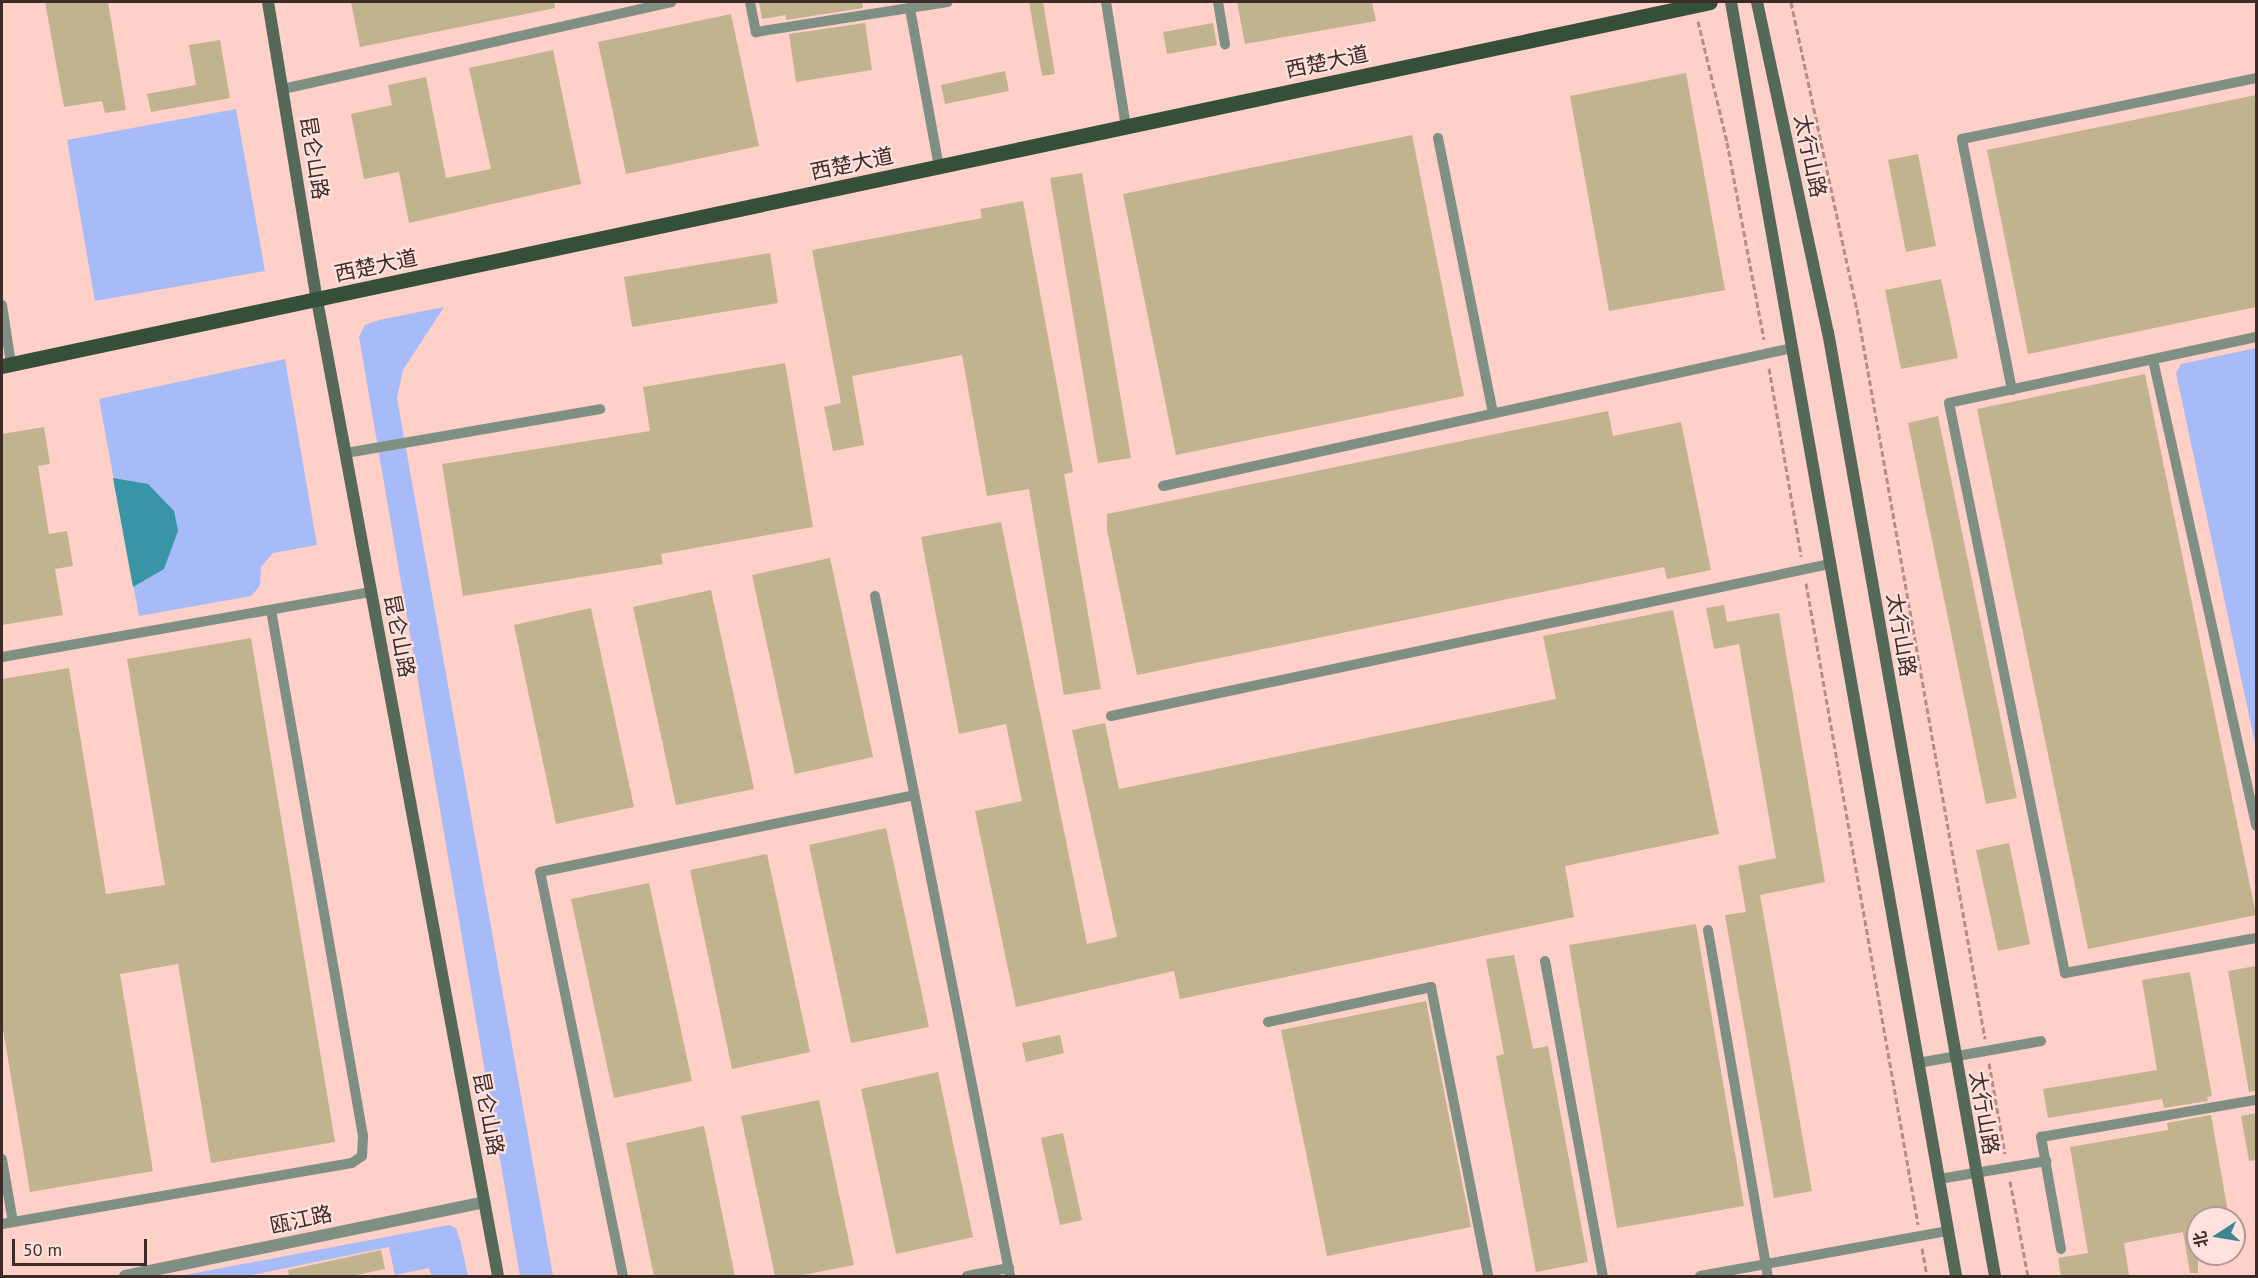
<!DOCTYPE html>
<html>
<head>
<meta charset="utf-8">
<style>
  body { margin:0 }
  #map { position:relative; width:2258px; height:1278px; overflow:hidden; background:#ffd0c7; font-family:"PT Sans","Noto Sans SC",sans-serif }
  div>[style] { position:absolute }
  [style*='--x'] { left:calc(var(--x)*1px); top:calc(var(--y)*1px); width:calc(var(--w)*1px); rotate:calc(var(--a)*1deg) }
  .green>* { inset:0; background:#a7bbf8 }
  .water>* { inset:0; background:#3795a5 }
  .building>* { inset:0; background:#c1b38d }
  .path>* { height:3px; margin-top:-1.5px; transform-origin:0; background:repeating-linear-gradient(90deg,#b18e87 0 6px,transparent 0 9px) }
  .lane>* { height:10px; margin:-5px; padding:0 5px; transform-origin:5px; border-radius:5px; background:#808f83 }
  .street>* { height:12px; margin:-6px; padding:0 6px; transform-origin:6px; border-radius:6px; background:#808f83 }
  .secondary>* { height:12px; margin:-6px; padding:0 6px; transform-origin:6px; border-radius:6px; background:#546958 }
  .primary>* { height:15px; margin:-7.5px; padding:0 7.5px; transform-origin:7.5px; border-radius:7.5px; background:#364f3b }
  span { translate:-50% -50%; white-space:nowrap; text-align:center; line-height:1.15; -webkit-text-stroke:4.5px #ffe2dd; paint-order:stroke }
  .street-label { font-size:21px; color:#3d2b28 }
  .frame { position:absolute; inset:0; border:3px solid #3d2b28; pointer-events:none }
  .north { position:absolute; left:2186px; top:1206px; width:60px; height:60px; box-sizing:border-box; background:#ffe2dd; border:2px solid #b19995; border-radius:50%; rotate:258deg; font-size:16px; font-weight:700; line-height:24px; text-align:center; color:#3d2b28 }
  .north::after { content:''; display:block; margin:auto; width:21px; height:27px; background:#3f8490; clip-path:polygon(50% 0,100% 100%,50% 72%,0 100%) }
  .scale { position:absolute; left:12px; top:1239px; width:135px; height:27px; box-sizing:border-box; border:3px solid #3d2b28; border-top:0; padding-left:8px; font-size:18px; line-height:21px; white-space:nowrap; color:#3d2b28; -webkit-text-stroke:4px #ffe2dd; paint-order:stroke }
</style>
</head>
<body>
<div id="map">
  <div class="green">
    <div style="clip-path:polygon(236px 109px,265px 271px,95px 301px,67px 140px)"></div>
    <div style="clip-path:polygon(444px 307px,403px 370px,397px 398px,553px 1276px,520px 1276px,359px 337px,365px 325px,379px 320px)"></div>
    <div style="clip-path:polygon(2256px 348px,2256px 748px,2176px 373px,2181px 364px)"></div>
    <div style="clip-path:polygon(285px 359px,317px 545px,273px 553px,261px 567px,260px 586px,251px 596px,139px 616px,99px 399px)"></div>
    <div style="clip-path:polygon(449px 1225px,456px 1228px,460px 1240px,468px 1276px,432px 1276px,429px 1268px,395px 1275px,389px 1247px,247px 1276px,180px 1276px)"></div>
  </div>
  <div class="water">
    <div style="clip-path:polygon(113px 478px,148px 484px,174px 511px,178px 531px,164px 569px,133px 587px)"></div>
  </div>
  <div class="building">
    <div style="clip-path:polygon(45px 2px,108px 2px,126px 110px,105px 113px,102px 101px,64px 107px)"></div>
    <div style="clip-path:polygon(351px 2px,554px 2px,555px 8px,360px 47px)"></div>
    <div style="clip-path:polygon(759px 2px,862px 2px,863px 8px,786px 20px,786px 15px,762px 19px)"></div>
    <div style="clip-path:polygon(1029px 2px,1043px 2px,1055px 74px,1042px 76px)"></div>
    <div style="clip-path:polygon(1237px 2px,1372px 2px,1376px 21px,1245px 44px)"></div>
    <div style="clip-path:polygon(731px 14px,759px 146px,626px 174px,598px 42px)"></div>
    <div style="clip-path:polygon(865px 23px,872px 70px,796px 82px,789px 34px)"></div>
    <div style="clip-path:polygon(1213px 23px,1217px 45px,1167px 54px,1163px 32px)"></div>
    <div style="clip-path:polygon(220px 40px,230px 98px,151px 112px,147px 94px,196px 85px,189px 45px)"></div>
    <div style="clip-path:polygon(553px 50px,581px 184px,409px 223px,399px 172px,364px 179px,351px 114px,392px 105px,388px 85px,426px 77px,446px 178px,491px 169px,469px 68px)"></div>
    <div style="clip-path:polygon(1005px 71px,1009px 91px,945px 104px,941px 85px)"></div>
    <div style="clip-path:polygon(1686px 73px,1725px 290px,1609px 311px,1570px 96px)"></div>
    <div style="clip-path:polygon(2256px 95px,2256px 307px,2028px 354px,1987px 150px)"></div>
    <div style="clip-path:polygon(1412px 135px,1464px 396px,1176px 455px,1123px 194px)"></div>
    <div style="clip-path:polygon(1918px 154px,1936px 246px,1906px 252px,1888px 160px)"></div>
    <div style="clip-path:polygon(1082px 173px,1131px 458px,1098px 463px,1050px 178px)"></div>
    <div style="clip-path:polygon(1023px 201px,1073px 472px,1064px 474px,1101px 689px,1064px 695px,1029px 489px,987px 496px,962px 355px,852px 376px,864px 445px,833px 451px,824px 407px,841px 403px,812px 250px,982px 218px,980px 209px)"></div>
    <div style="clip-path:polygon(770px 253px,778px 303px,632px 327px,624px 277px)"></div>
    <div style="clip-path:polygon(1941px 279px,1958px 358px,1901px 369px,1885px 290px)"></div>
    <div style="clip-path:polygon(785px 363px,813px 527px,661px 554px,663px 564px,463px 596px,442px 464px,650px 431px,643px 387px)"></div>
    <div style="clip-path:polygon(2145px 374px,2256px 915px,2088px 949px,1977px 409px)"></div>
    <div style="clip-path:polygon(1608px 411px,1613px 436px,1681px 422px,1711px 570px,1667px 579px,1664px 567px,1137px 675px,1107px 530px,1107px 514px)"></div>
    <div style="clip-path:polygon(1938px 416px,2017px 798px,1986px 804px,1908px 423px)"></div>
    <div style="clip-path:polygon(44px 427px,50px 464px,38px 466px,49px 534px,67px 531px,73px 566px,55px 569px,63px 615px,2px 625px,2px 434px)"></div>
    <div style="clip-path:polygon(1001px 522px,1087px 944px,1117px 937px,1072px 730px,1105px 723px,1119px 789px,1556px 699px,1543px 636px,1673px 610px,1719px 834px,1565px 866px,1574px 917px,1180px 999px,1174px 971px,1016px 1007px,975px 811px,1022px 801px,1006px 724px,959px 734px,921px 537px)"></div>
    <div style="clip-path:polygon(830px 558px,873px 757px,795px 774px,752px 575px)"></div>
    <div style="clip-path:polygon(711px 590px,754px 789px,676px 805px,633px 607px)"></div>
    <div style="clip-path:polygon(1724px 605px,1727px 622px,1779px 613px,1825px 882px,1760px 895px,1812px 1191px,1774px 1198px,1725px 915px,1746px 912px,1738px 866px,1776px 858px,1739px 644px,1714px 649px,1706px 608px)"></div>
    <div style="clip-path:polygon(591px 608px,634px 807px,556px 824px,514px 625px)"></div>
    <div style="clip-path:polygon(251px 638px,335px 1142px,211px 1163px,178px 964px,120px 974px,153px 1171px,30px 1192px,2px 1023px,2px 679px,69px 668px,106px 894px,165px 885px,127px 659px)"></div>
    <div style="clip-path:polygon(886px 828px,929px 1027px,851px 1043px,809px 845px)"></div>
    <div style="clip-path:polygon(2009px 843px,2030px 944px,1998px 951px,1976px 850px)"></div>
    <div style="clip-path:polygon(767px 854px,810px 1052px,732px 1069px,690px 870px)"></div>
    <div style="clip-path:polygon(649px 883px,692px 1081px,614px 1098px,571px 899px)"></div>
    <div style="clip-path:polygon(1696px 924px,1744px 1206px,1617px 1228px,1569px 945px)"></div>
    <div style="clip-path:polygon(1514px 955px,1533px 1049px,1548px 1046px,1588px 1262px,1536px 1272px,1496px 1056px,1504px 1054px,1486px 959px)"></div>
    <div style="clip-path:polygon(2256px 966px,2256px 1091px,2249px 1092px,2228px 971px)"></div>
    <div style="clip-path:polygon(2190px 972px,2212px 1096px,2207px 1097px,2208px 1101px,2164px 1108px,2162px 1099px,2048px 1118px,2043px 1089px,2157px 1070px,2142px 980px)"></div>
    <div style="clip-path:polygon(1426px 1001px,1471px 1227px,1327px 1256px,1281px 1030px)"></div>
    <div style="clip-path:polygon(1060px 1035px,1064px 1053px,1026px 1062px,1022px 1043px)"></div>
    <div style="clip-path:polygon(938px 1072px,973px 1237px,896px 1254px,861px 1089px)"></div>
    <div style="clip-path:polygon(819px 1100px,854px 1265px,798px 1276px,775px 1276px,741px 1116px)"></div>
    <div style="clip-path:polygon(2256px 1113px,2256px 1160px,2249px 1161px,2241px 1116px)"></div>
    <div style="clip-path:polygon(2211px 1115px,2229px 1218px,2198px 1218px,2198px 1273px,2190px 1273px,2183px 1232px,2124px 1243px,2129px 1275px,2061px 1276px,2058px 1258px,2088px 1253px,2070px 1147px,2168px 1130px,2167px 1123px)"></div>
    <div style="clip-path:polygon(704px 1126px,735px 1276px,654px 1276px,626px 1143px)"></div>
    <div style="clip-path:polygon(1063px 1133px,1082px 1220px,1060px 1225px,1041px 1138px)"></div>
    <div style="clip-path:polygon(381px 1250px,385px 1269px,352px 1276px,289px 1276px,288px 1270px)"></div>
  </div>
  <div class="path">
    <div style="--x:1791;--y:2;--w:314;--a:77.9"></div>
    <div style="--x:1857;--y:309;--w:741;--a:80.05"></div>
    <div style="--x:1698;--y:21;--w:124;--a:76.5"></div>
    <div style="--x:1727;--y:142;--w:201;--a:79.4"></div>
    <div style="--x:1769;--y:368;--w:191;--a:80.3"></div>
    <div style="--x:1806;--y:583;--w:651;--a:80.09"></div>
    <div style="--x:1989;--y:1063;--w:92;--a:80"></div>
    <div style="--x:2010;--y:1181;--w:97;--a:79.3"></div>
    <div style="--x:1922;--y:1248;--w:28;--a:80"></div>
  </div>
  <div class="lane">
    <div style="--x:750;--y:2;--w:31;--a:79"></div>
    <div style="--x:756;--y:32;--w:194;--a:-8.9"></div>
    <div style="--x:1106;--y:2;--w:127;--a:80.9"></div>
    <div style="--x:1218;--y:2;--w:43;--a:80.5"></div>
    <div style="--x:910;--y:9;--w:161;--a:79.6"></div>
    <div style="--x:283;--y:89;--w:398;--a:-12.6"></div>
    <div style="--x:1438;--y:138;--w:281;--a:78.7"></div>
    <div style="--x:2;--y:305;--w:60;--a:81.3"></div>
    <div style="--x:2256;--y:337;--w:314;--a:167.9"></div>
    <div style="--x:1949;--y:403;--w:582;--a:78.5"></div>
    <div style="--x:2065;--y:973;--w:194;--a:-10.4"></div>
    <div style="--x:2153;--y:360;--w:477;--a:77.5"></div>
    <div style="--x:2012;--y:390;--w:256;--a:-101.3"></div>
    <div style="--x:1962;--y:139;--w:300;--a:-11.7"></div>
    <div style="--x:346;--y:453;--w:258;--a:-9.8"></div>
    <div style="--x:1163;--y:486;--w:644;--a:-12.37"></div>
    <div style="--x:875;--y:596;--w:693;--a:78.77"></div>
    <div style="--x:2;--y:657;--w:375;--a:-10"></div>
    <div style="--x:1111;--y:716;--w:735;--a:-11.94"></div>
    <div style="--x:1708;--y:930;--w:351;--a:80.2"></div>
    <div style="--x:1545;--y:961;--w:320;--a:79.6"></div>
    <div style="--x:1268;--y:1022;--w:167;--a:-12.1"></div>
    <div style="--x:1431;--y:987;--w:295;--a:78.8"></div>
    <div style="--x:1918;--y:1063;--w:125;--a:-10.1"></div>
    <div style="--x:2;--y:1159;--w:64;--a:80.1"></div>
    <div style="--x:1939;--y:1179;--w:109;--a:-9.5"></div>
    <div style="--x:2;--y:1224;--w:355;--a:-9.9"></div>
    <div style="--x:352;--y:1163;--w:12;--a:-35"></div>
    <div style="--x:362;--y:1156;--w:20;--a:-87"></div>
    <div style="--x:363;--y:1136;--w:534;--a:-99.92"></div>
    <div style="--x:2061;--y:1249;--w:114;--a:-100.1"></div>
    <div style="--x:2041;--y:1137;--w:218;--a:-9.8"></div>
    <div style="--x:623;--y:1276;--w:412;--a:-101.6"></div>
    <div style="--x:540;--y:872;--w:382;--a:-11.6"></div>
    <div style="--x:967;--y:1276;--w:43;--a:-10.8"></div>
    <div style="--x:1700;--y:1276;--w:252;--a:-10.3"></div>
  </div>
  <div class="street">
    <div style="--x:125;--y:1276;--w:367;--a:-11.6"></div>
  </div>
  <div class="secondary">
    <div style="--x:268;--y:2;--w:302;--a:80.7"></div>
    <div style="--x:317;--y:300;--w:993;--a:79.49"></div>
    <div style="--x:1731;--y:2;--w:1294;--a:79.98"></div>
    <div style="--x:1757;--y:2;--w:338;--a:77.9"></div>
    <div style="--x:1828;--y:332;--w:959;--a:79.97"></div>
  </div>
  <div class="primary">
    <div style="--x:2;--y:366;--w:1746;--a:-12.03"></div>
  </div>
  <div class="street-label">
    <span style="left:1327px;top:62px;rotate:-12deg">西楚大道</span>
    <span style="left:1810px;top:156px;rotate:78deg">太行山路</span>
    <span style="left:314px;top:158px;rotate:81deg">昆仑山路</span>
    <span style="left:852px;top:164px;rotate:-12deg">西楚大道</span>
    <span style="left:376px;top:266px;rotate:-12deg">西楚大道</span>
    <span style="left:1901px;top:635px;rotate:80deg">太行山路</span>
    <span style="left:399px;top:636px;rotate:79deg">昆仑山路</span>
    <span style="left:1984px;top:1113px;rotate:80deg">太行山路</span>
    <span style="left:488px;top:1114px;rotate:79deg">昆仑山路</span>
    <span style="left:301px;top:1220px;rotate:-12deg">瓯江路</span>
  </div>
  <div class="frame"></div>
  <div class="north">北</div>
  <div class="scale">50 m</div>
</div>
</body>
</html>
